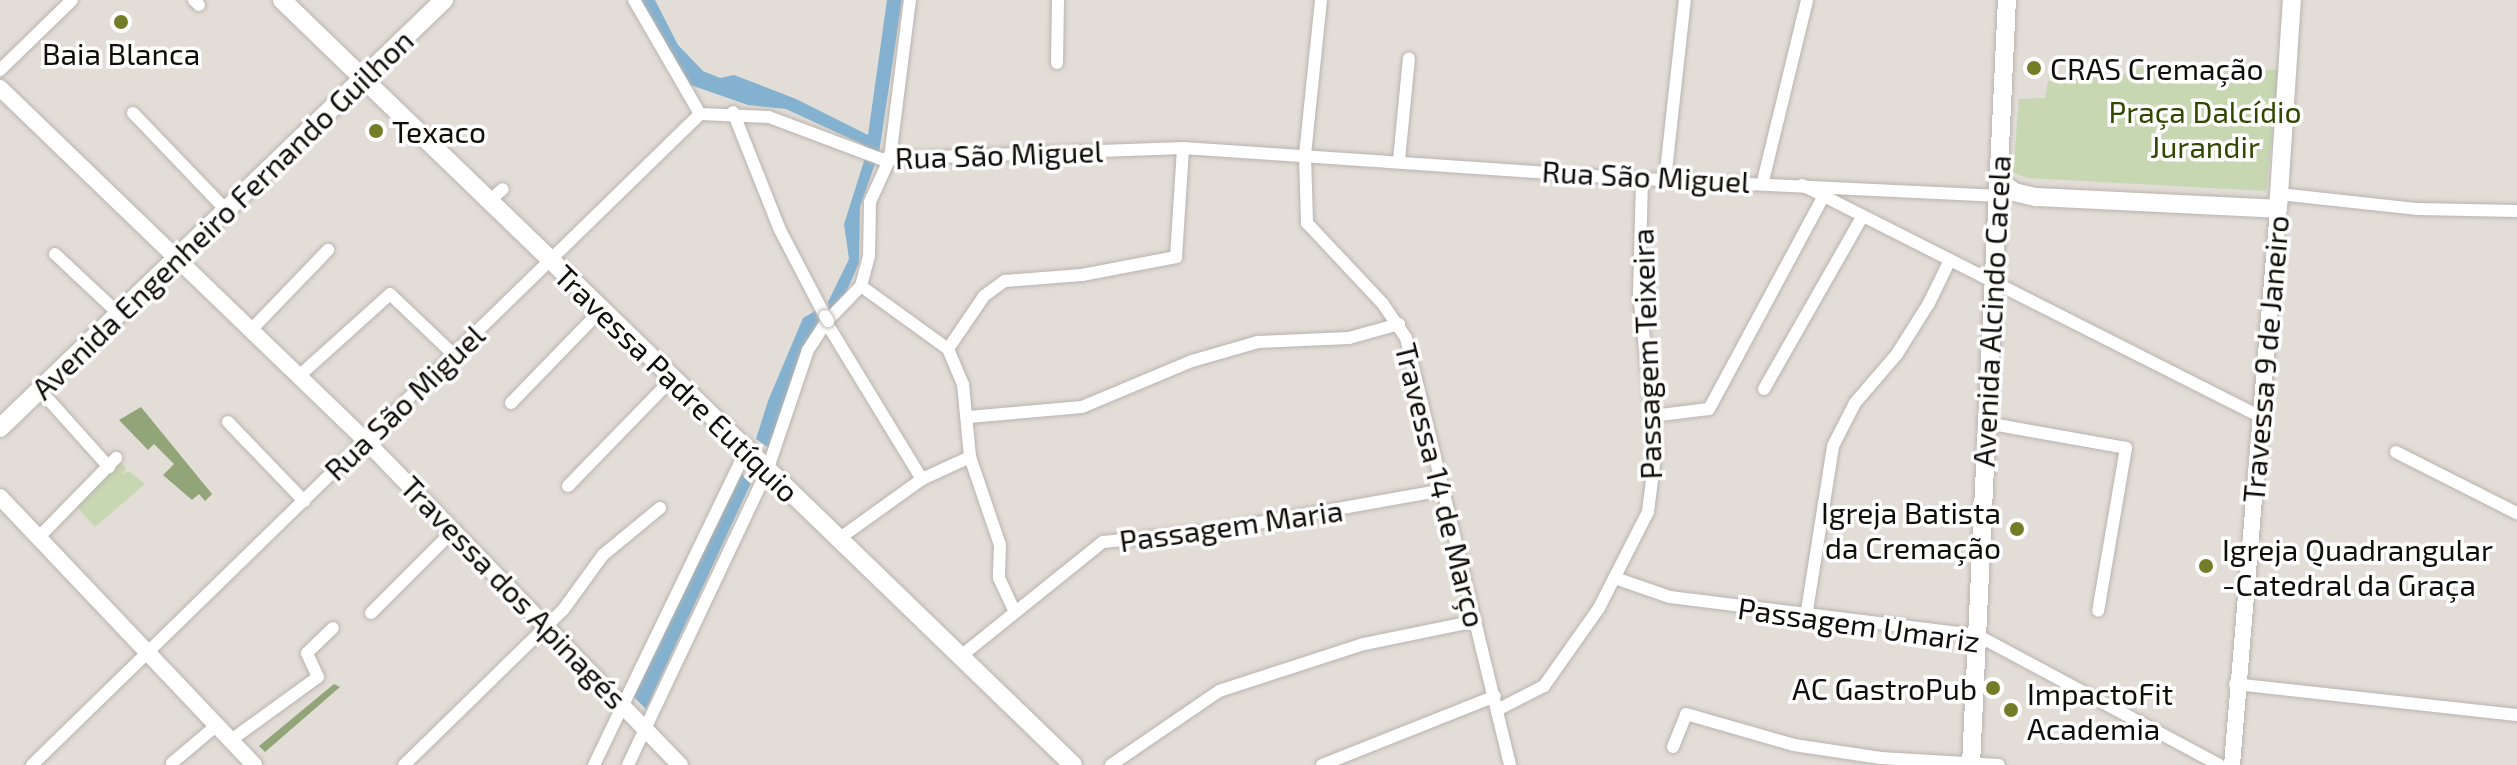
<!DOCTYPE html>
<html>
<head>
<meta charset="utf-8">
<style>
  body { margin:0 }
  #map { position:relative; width:2517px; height:765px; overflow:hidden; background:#e3ddd8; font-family:"Exo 2",sans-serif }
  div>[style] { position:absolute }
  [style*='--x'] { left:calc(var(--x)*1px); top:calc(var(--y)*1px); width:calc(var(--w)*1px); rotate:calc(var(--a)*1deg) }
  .green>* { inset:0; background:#c6d7b2 }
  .forest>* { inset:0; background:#91a579 }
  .water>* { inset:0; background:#83b1cf }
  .roads { filter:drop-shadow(0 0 2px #b9b3ae) drop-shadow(0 0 2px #b9b3ae) }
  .minor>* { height:12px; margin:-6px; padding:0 6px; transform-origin:6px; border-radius:6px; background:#fff }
  .tertiary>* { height:16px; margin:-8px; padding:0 8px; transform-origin:8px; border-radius:8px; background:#fff }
  .secondary>* { height:18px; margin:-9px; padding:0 9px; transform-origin:9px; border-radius:9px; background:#fff }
  .bridges { filter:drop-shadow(0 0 2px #b9b3ae) drop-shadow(0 0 2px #b9b3ae) }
  .minor-bridge>* { height:12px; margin:-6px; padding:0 6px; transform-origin:6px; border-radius:6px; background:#fff }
  .dots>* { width:22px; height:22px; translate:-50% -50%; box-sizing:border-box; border:4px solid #fff; border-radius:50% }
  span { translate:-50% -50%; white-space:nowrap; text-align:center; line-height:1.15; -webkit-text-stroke:7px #fff; paint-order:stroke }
  .poi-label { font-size:30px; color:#100e0c }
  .left { translate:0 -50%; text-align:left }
  .right { translate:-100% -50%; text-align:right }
  .park-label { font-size:30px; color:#304800 }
  .street-label { font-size:30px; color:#100e0c }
</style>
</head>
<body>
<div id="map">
  <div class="green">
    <div style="clip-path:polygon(2141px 67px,2279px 70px,2266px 191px,2027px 178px,2013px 172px,2019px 99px,2045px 98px,2048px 81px,2129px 74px)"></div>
    <div style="clip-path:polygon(119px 461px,126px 468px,123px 474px,129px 471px,145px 484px,95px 527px,76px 506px)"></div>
  </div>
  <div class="forest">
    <div style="clip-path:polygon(141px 407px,212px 494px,205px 501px,199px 494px,192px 500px,163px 475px,174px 464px,154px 444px,148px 450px,119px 420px)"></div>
    <div style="clip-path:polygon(334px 684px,340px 687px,265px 752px,259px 746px)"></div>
  </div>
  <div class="water">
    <div style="clip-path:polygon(638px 0,655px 0,678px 45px,703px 71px,720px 78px,734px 75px,796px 99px,868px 135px,887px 0,902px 0,879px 153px,865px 151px,864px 145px,786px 109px,748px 105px,682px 82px)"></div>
    <div style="clip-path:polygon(865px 158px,876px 161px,860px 207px,859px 263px,844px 297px,830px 314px,828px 302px,849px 259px,844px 224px)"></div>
    <div style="clip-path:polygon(815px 311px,820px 323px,769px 448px,756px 439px,768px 401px,803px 318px)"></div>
    <div style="clip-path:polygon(740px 472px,751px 483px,646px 709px,633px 696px)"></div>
  </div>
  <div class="roads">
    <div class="minor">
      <div style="--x:194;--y:0;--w:7;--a:45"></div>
      <div style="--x:634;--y:0;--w:132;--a:59.9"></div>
      <div style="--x:1321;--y:0;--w:156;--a:95.9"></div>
      <div style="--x:1305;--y:155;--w:68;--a:88.3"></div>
      <div style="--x:1307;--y:223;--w:111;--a:46.8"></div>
      <div style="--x:1383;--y:304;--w:41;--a:55.9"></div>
      <div style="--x:1406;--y:338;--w:439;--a:76.3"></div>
      <div style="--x:1057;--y:63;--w:63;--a:-89.1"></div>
      <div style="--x:0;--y:70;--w:100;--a:-44.2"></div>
      <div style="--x:733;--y:112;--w:127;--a:68.3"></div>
      <div style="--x:780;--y:230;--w:97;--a:62.4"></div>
      <div style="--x:133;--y:113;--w:136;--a:46.2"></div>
      <div style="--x:1399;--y:160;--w:102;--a:-84.4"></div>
      <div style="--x:1665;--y:180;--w:181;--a:-83.7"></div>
      <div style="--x:1763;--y:181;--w:186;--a:-76.3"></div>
      <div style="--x:1802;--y:185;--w:512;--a:26.82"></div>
      <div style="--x:2279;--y:194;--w:140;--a:6.2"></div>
      <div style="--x:2418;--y:209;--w:99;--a:1.2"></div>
      <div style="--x:489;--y:201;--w:18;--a:-41"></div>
      <div style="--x:55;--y:254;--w:88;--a:43.2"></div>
      <div style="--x:861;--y:286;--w:107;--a:35.9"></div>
      <div style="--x:948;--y:349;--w:38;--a:67"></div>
      <div style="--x:963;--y:384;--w:73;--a:84.5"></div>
      <div style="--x:970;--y:457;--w:93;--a:71.2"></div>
      <div style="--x:1000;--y:545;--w:33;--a:92"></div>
      <div style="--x:999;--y:578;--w:38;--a:65"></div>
      <div style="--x:826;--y:322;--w:184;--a:58.6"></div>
      <div style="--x:252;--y:329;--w:110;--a:-46.1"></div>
      <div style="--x:948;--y:349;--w:64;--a:-55.8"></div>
      <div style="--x:984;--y:296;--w:26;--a:-36"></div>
      <div style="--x:1005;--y:281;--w:77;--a:-4.5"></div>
      <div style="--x:1082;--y:275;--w:96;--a:-10.8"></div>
      <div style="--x:1176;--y:257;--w:109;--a:-86.3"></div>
      <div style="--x:299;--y:376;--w:122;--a:-42"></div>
      <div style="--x:390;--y:294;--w:87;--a:43.6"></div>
      <div style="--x:39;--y:389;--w:105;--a:48.1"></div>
      <div style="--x:1764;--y:389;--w:198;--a:-60.3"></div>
      <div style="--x:511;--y:403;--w:129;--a:-45.9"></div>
      <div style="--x:1652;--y:416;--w:57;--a:-7"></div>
      <div style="--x:1709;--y:409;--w:241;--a:-61.7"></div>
      <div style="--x:969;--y:417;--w:113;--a:-5.1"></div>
      <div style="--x:1082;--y:407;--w:119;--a:-22.7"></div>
      <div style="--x:1192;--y:361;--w:69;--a:-16.1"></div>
      <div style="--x:1258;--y:342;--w:91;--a:-2.5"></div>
      <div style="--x:1349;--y:338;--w:52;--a:-15.6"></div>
      <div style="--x:228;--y:422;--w:110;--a:46.1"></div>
      <div style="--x:1986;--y:423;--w:142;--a:10.1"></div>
      <div style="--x:2126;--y:448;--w:165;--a:99.7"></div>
      <div style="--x:2396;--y:452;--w:136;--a:26.8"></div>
      <div style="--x:568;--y:486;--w:149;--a:-45.8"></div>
      <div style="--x:38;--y:538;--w:112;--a:-45.7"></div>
      <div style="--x:840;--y:538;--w:101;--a:-35.7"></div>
      <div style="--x:922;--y:479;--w:53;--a:-24.6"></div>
      <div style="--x:1615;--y:578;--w:58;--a:19.1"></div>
      <div style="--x:1670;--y:597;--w:309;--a:7.1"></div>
      <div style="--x:1977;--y:635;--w:275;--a:28.2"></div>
      <div style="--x:371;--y:613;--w:117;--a:-45"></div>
      <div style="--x:1806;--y:617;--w:173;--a:-81"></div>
      <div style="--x:1833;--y:446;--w:48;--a:-62.9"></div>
      <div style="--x:1855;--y:403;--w:65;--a:-49.4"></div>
      <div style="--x:1897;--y:354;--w:60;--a:-57.9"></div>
      <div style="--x:1929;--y:303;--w:48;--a:-64"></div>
      <div style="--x:961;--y:656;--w:182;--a:-38.8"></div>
      <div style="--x:1103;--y:542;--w:111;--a:-5.7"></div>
      <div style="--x:1213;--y:531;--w:235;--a:-10.1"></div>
      <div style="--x:2235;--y:684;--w:284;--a:6.3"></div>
      <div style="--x:1497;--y:710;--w:53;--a:-27.1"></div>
      <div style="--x:1544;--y:686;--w:95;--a:-54.8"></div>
      <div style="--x:1599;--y:608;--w:108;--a:-63"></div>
      <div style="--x:1648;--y:512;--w:64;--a:-82.9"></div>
      <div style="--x:1656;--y:448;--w:155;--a:-96.3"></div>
      <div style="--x:1639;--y:294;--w:115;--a:-88.5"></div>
      <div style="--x:231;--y:740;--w:107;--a:-35.9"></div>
      <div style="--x:318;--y:677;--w:26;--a:-115"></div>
      <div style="--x:307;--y:653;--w:36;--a:-44"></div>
      <div style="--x:1673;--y:747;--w:35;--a:-68"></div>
      <div style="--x:1686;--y:714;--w:112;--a:16"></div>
      <div style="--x:1794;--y:745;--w:88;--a:8.5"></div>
      <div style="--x:1881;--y:758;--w:118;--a:3.4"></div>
      <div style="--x:172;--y:763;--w:57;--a:-40.1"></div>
      <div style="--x:32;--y:765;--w:933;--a:-44.26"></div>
      <div style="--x:700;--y:114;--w:69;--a:2.5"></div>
      <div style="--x:769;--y:117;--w:120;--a:20.6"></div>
      <div style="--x:881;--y:159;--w:302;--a:-2.1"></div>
      <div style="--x:1183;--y:148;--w:460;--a:3.9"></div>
      <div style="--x:1642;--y:179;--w:354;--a:2.7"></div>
      <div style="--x:404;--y:765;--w:222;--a:-44.3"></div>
      <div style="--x:563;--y:610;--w:68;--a:-54"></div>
      <div style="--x:603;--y:555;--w:74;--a:-39.5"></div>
      <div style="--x:594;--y:765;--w:350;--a:-64.2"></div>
      <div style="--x:628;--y:765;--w:325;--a:-64.7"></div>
      <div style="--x:767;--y:471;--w:128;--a:-71.3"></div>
      <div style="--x:808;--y:350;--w:33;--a:-57"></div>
      <div style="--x:826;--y:322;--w:50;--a:-45.8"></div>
      <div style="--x:861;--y:286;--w:31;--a:-75"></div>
      <div style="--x:869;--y:256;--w:54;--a:-88.9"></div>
      <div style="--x:870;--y:202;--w:48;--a:-65.6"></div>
      <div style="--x:890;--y:158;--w:159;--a:-82.8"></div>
      <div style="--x:1111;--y:765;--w:131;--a:-34.4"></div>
      <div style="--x:1219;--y:691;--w:152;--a:-18"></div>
      <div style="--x:1364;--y:644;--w:114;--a:-11.6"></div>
      <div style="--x:1322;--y:765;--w:186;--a:-21.7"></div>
    </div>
    <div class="tertiary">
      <div style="--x:0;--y:88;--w:506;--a:43.96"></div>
      <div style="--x:364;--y:439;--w:454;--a:45.9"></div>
      <div style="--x:0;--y:497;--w:369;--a:46.5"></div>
      <div style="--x:2232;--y:765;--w:558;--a:-85.27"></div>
    </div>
    <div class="secondary">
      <div style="--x:282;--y:0;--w:1100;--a:44.04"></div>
      <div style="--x:1997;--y:179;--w:21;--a:37"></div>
      <div style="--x:2014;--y:192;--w:23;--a:13"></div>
      <div style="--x:2036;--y:197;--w:242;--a:2.8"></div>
      <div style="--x:2278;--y:209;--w:209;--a:-86.2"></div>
      <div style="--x:0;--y:428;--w:617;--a:-43.95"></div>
      <div style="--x:1971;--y:765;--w:766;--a:-87.31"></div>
    </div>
  </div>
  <div class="bridges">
    <div class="minor-bridge">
      <div style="--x:825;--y:316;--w:6;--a:59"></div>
    </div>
  </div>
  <div class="dots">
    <div style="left:121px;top:22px;background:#737c27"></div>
    <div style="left:2034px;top:68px;background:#737c27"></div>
    <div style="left:376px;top:131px;background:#737c27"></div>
    <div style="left:2017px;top:529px;background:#737c27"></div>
    <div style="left:2206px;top:566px;background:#737c27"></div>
    <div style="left:1993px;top:688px;background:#737c27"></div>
    <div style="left:2011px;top:710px;background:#737c27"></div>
  </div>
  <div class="poi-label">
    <span style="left:121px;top:53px">Baia Blanca</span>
    <span class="left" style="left:2050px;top:68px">CRAS Cremação</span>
    <span class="left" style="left:392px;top:131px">Texaco</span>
    <span class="right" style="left:2001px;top:529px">Igreja Batista<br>da Cremação</span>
    <span class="left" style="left:2222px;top:566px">Igreja Quadrangular<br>-Catedral da Graça</span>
    <span class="right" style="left:1977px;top:688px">AC GastroPub</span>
    <span class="left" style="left:2027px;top:710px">ImpactoFit<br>Academia</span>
  </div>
  <div class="park-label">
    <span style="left:2205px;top:128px">Praça Dalcídio<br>Jurandir</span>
  </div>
  <div class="street-label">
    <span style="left:999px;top:154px;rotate:-2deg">Rua São Miguel</span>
    <span style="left:1646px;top:176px;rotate:3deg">Rua São Miguel</span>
    <span style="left:222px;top:214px;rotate:-44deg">Avenida Engenheiro Fernando Guilhon</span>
    <span style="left:1991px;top:311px;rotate:-87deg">Avenida Alcindo Cacela</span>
    <span style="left:1646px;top:354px;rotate:-92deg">Passagem Teixeira</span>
    <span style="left:2265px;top:359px;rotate:-85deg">Travessa 9 de Janeiro</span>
    <span style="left:677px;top:383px;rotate:44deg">Travessa Padre Eutíquio</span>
    <span style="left:404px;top:402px;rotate:-44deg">Rua São Miguel</span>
    <span style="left:1441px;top:485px;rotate:76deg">Travessa 14 de Março</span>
    <span style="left:1231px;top:525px;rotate:-8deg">Passagem Maria</span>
    <span style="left:514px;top:592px;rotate:46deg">Travessa dos Apinagés</span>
    <span style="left:1859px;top:624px;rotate:8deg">Passagem Umariz</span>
  </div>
</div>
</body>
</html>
